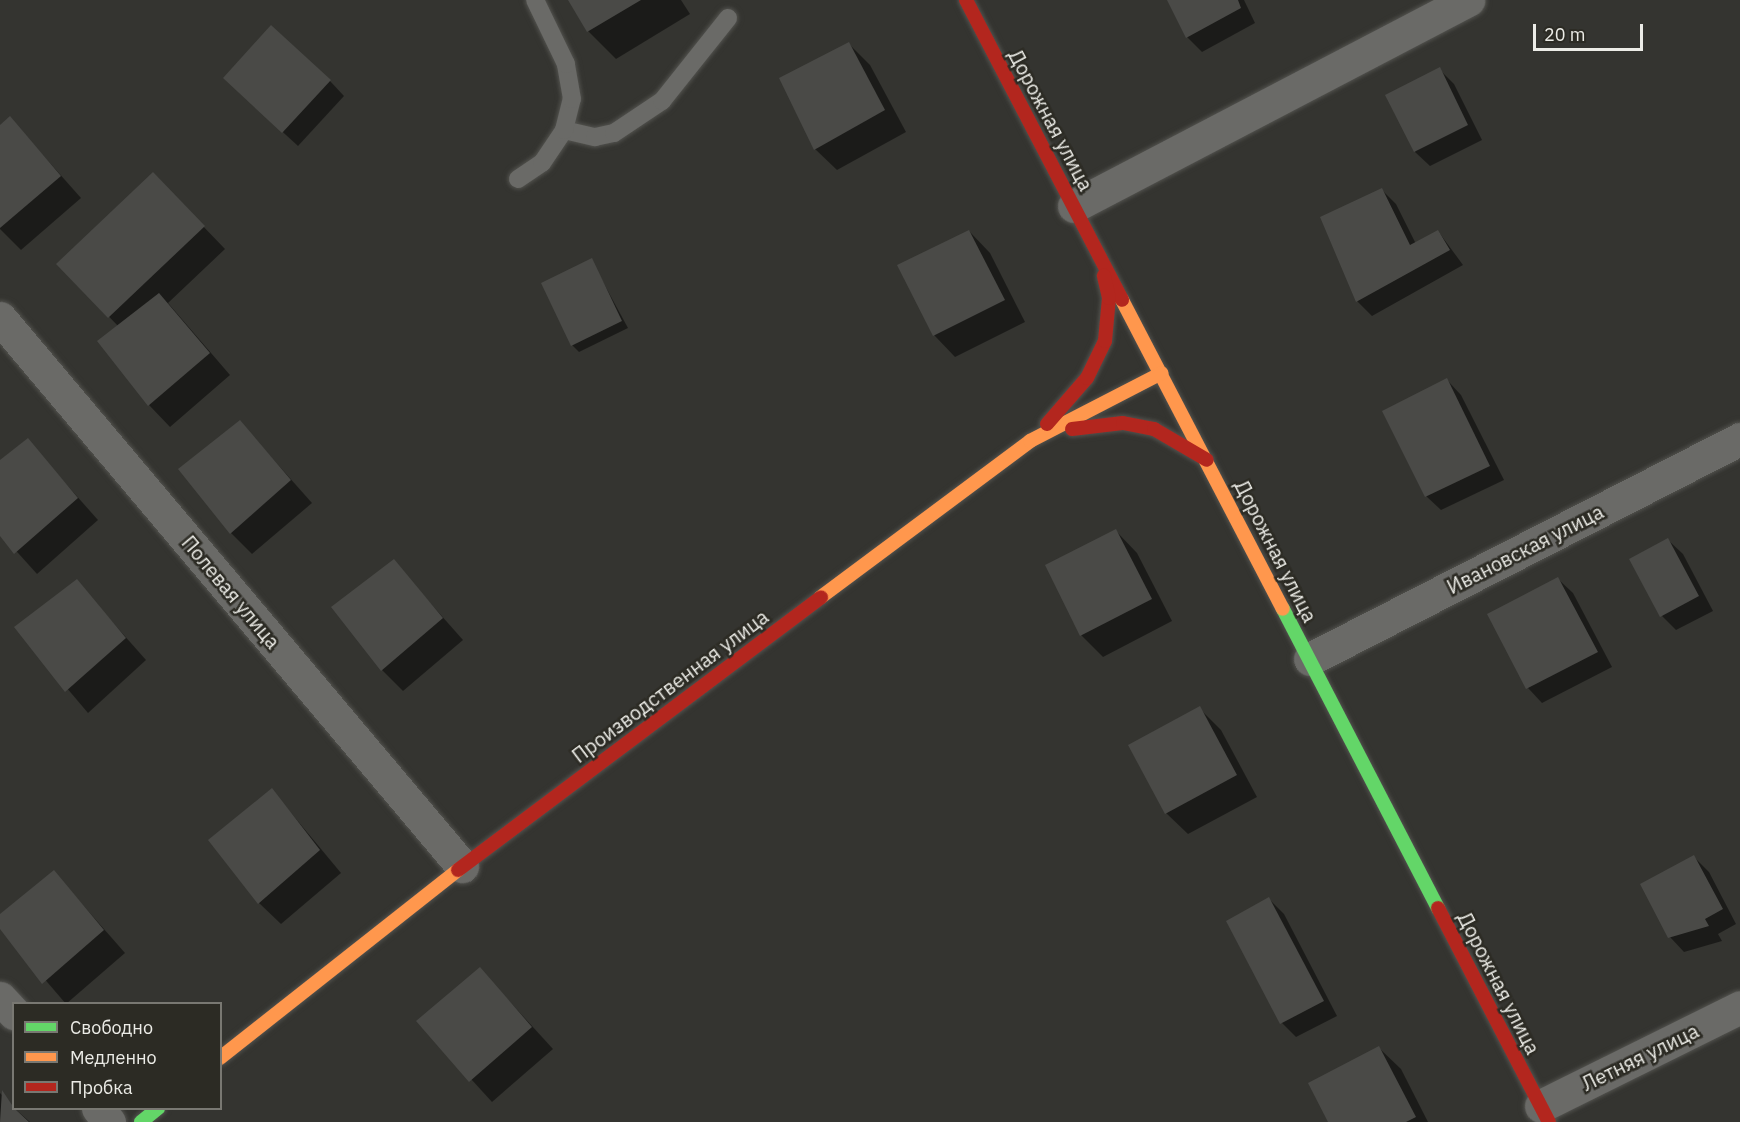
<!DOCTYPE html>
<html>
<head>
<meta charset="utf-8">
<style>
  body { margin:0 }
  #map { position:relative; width:1740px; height:1122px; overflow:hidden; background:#343430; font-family:"IBM Plex Sans",sans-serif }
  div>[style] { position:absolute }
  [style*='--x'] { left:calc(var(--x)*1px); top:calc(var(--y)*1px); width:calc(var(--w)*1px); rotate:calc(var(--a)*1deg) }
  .shadow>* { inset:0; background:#0007 }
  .building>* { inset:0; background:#4a4a47 }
  .roads { filter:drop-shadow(0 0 2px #52524e) drop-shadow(0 0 2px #52524e) }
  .lane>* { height:18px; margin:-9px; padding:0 9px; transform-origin:9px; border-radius:9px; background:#6a6a67 }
  .street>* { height:33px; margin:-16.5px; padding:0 16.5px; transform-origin:16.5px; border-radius:16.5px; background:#6a6a67 }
  .fast>* { height:14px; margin:-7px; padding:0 7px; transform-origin:7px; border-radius:7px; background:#63d668 }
  .slow>* { height:14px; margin:-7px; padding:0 7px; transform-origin:7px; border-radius:7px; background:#ff974d }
  .jam>* { height:14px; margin:-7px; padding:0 7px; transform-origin:7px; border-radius:7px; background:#b3261e }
  span { translate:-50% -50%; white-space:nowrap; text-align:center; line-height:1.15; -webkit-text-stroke:5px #2c2b24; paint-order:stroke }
  .street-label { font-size:20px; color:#ecece7 }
  .legend { position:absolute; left:12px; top:1002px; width:210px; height:108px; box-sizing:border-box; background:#2c2b24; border:2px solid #797872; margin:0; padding:8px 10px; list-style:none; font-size:18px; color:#ecece7 }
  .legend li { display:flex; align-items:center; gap:12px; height:30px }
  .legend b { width:30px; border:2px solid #797872 }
  .scale { position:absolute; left:1533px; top:24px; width:110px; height:27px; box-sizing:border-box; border:3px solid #ecece7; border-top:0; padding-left:8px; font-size:18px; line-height:21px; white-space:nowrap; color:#ecece7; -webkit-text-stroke:4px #2c2b24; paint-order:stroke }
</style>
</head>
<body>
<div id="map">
  <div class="shadow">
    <div style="clip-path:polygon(570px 0,681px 0,690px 14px,616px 59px,588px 31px)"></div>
    <div style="clip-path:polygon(1168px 0,1244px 0,1255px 23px,1202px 52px,1187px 37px)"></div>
    <div style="clip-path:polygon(848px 43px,870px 65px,906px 132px,837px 170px,815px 149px)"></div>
    <div style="clip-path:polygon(1439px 69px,1454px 84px,1482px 140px,1430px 166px,1415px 152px)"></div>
    <div style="clip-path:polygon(330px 81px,344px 96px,298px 146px,239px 92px)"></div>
    <div style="clip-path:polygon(10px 118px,81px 198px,21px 250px,0 229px,0 126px)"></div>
    <div style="clip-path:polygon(1381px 189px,1396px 204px,1416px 244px,1438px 231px,1463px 265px,1372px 316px,1357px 301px)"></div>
    <div style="clip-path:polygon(174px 196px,225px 249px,168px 303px,230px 375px,170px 427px,149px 405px,118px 326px,58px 264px)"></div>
    <div style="clip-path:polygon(969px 231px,990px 253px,1025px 322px,955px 357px,934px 335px)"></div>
    <div style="clip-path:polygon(591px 260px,628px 328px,579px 352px,572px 345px)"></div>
    <div style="clip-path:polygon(1447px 380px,1461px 395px,1504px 480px,1441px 510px,1426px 496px)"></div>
    <div style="clip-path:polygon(240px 422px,312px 503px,252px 554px,231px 533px)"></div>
    <div style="clip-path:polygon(27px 440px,98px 520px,37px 574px,0 533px,0 462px)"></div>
    <div style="clip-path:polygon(1116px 531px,1137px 553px,1172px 621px,1103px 657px,1081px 635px)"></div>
    <div style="clip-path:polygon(1668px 540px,1683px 554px,1713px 611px,1676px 630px,1662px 616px)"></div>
    <div style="clip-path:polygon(393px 561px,463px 640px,403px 691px,382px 670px)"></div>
    <div style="clip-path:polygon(1558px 579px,1573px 593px,1612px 667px,1542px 703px,1528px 688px)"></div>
    <div style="clip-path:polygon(76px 581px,146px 660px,88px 713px,16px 628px)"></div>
    <div style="clip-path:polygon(1199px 708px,1221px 730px,1257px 797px,1188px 834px,1166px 813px)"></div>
    <div style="clip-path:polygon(272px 790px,341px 873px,281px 924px,259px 903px)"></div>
    <div style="clip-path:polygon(1694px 857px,1709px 872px,1736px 924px,1718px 934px,1722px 941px,1684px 952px,1670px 937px)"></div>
    <div style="clip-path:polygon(54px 872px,125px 953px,66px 1004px,0 927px,0 916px)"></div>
    <div style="clip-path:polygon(1269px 899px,1284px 914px,1337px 1016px,1296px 1037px,1282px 1023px)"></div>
    <div style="clip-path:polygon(480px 969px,553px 1049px,492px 1102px,419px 1022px)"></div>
    <div style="clip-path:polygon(1379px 1048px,1401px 1069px,1428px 1122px,1330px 1122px)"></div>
    <div style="clip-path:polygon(0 1093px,14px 1108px,30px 1122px,0 1122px)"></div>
  </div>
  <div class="building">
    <div style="clip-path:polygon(568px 0,641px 0,587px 32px)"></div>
    <div style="clip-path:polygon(1167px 0,1238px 0,1241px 8px,1186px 38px)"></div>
    <div style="clip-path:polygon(271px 25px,331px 80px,282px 133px,223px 78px)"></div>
    <div style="clip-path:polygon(849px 42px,885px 110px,814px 150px,779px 78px)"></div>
    <div style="clip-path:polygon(1440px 67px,1468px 125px,1414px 152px,1385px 95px)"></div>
    <div style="clip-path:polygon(10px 116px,61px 176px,0 228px,0 125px)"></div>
    <div style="clip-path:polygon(153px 172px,205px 226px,108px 318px,56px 264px)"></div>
    <div style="clip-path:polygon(1382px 188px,1410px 245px,1438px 230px,1450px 250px,1356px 302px,1320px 217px)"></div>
    <div style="clip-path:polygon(969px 230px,1005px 300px,933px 336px,897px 265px)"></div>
    <div style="clip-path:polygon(592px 258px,622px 321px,571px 346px,541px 283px)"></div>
    <div style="clip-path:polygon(159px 293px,210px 353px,148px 406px,97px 341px)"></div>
    <div style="clip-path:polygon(1447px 378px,1490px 466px,1425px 497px,1382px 411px)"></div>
    <div style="clip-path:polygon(240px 420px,291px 480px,230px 534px,178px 469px)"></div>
    <div style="clip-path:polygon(28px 438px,78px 498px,14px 554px,0 536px,0 460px)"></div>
    <div style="clip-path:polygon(1116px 529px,1152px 599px,1080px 636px,1045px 565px)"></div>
    <div style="clip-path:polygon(1668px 538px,1699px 596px,1660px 617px,1629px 559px)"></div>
    <div style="clip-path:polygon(394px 559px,443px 618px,381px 671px,331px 607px)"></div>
    <div style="clip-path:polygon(1558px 577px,1598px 652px,1526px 689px,1487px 614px)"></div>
    <div style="clip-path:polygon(77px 579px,126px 638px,65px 692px,14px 627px)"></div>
    <div style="clip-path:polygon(1200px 706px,1237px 775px,1165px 814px,1128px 745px)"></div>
    <div style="clip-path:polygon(272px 788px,320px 850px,258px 904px,208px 840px)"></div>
    <div style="clip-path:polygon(1694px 855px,1723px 909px,1705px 919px,1709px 926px,1668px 938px,1640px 884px)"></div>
    <div style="clip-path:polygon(54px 870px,104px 930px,42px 984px,0 929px,0 914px)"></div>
    <div style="clip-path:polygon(1269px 897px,1324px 1001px,1280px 1024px,1226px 921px)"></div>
    <div style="clip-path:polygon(480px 967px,532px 1027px,469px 1082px,416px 1021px)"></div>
    <div style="clip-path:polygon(1379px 1046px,1416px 1117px,1406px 1122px,1328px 1122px,1308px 1083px)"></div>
    <div style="clip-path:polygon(2px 1090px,14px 1108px,29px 1122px,0 1122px)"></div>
  </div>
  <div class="roads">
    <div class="lane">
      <div style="--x:564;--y:130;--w:32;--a:13"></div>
      <div style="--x:595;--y:137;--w:19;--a:-12"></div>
      <div style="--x:614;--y:133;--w:58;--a:-33.7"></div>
      <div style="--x:662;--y:101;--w:106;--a:-51.5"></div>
      <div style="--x:518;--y:179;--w:29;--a:-34"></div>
      <div style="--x:542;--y:163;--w:40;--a:-56"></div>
      <div style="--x:564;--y:130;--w:32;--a:-76"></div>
      <div style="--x:572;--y:99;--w:36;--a:-100"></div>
      <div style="--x:566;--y:64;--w:71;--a:-115.8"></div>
    </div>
    <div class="street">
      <div style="--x:1074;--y:206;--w:445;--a:-27.6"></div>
      <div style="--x:0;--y:318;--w:717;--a:49.87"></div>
      <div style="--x:1310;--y:659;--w:483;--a:-27.1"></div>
      <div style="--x:0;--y:998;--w:21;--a:47"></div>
      <div style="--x:1541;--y:1106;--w:222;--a:-26.4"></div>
      <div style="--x:98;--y:1108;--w:18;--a:52"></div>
    </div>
    <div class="fast">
      <div style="--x:1283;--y:609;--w:337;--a:62.6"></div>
      <div style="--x:141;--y:1122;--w:22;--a:-39"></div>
    </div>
    <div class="slow">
      <div style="--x:1122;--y:300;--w:348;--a:62.5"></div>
      <div style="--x:821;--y:597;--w:261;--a:-36.7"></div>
      <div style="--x:1030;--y:441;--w:148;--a:-27.3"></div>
      <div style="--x:220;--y:1058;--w:303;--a:-38.3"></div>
    </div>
    <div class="jam">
      <div style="--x:966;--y:0;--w:338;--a:62.5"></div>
      <div style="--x:1047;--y:424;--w:61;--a:-49"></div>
      <div style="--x:1087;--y:378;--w:41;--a:-64.1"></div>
      <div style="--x:1105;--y:341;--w:43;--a:-84.7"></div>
      <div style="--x:1109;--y:298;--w:23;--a:-103"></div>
      <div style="--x:1072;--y:429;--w:51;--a:-6.7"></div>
      <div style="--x:1123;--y:423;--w:32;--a:11"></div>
      <div style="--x:1154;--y:429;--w:61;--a:30.3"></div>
      <div style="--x:458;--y:870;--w:454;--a:-36.9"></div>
      <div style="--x:1438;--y:908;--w:241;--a:62.6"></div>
    </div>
  </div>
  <div class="street-label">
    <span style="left:1051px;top:120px;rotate:62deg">Дорожная улица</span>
    <span style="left:1525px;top:549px;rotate:-27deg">Ивановская улица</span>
    <span style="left:1276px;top:551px;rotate:63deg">Дорожная улица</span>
    <span style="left:231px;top:592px;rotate:50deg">Полевая улица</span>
    <span style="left:670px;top:686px;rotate:-37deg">Производственная улица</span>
    <span style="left:1499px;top:983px;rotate:63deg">Дорожная улица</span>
    <span style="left:1640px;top:1057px;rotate:-26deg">Летняя улица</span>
  </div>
  <ul class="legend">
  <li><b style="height:8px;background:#63d668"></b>Свободно</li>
  <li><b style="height:8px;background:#ff974d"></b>Медленно</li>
  <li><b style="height:8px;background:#b3261e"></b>Пробка</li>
  </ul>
  <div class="scale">20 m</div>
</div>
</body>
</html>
